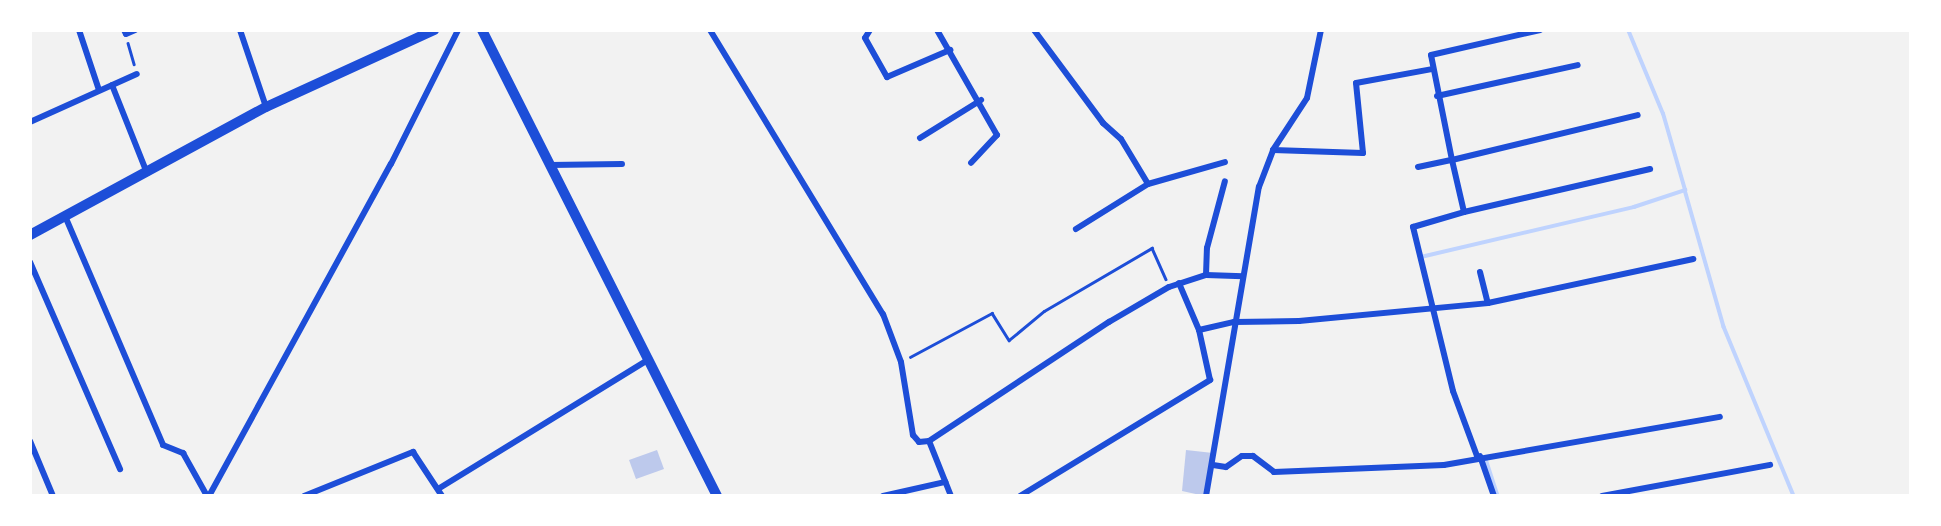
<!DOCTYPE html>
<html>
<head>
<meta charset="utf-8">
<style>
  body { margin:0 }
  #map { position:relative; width:1941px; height:526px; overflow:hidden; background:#f2f2f2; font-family:"Noto Serif",serif }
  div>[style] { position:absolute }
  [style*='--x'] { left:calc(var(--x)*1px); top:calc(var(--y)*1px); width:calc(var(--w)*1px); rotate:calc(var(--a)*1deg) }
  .stream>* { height:3.5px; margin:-1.75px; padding:0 1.75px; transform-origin:1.75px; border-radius:1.75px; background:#bfd3fe }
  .building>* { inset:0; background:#bdc9ec }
  .path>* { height:2.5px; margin:-1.25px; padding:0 1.25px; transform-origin:1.25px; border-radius:1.25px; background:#1d4ed8 }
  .minor>* { height:6px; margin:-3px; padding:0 3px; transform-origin:3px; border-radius:3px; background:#1d4ed8 }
  .trunk>* { height:10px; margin:-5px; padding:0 5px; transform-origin:5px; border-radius:5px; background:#1d4ed8 }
  span { translate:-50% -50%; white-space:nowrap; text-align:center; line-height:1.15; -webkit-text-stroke:7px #fff; paint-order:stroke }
  .frame { position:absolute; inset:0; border:32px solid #fff; pointer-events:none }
</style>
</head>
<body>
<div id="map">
  <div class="stream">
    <div style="--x:1685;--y:190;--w:142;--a:74.1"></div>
    <div style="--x:1724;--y:327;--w:183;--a:67.5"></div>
    <div style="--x:1421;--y:257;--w:219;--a:-13.2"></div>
    <div style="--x:1634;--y:207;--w:54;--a:-18.4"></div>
    <div style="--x:1685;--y:190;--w:79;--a:-106.1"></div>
    <div style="--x:1663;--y:114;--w:91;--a:-112.6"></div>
    <div style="--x:1486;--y:459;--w:39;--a:72"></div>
  </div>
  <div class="building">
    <div style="clip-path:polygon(657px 450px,664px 469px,636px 479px,629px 460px)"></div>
    <div style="clip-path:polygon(1186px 450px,1213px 453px,1205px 496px,1182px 491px)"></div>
  </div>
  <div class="path">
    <div style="--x:128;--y:43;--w:22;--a:74"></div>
    <div style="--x:910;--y:357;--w:93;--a:-28.2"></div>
    <div style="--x:992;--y:313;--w:32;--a:58"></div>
    <div style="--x:1009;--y:340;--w:45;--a:-39.6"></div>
    <div style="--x:1044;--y:311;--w:125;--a:-30.3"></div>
    <div style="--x:1152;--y:248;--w:34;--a:66"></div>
  </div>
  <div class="minor">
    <div style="--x:79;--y:30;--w:63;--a:71.6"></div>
    <div style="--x:124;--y:30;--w:4;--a:63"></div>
    <div style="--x:126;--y:34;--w:10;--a:-24"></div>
    <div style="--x:240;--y:30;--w:81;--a:71.3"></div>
    <div style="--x:710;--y:30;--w:333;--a:58.7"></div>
    <div style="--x:883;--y:314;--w:51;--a:69.4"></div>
    <div style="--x:901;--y:362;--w:74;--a:80.7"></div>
    <div style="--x:913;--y:435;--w:9;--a:49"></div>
    <div style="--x:919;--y:442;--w:10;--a:-6"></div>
    <div style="--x:870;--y:30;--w:9;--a:122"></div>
    <div style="--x:865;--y:38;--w:45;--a:60.6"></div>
    <div style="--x:887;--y:77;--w:69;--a:-23.2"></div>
    <div style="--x:937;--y:30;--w:121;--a:60.3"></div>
    <div style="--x:997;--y:135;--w:38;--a:133"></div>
    <div style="--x:1034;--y:30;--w:116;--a:53.4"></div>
    <div style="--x:1103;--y:123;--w:24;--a:42"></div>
    <div style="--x:1121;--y:139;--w:52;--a:59"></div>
    <div style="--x:1148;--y:184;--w:85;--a:148"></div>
    <div style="--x:112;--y:85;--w:95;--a:68.3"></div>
    <div style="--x:1437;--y:96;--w:144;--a:-12.4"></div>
    <div style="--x:30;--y:122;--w:117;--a:-24.2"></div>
    <div style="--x:920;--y:138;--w:72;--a:-31.9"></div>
    <div style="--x:1273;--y:150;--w:90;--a:1.9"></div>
    <div style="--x:1363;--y:153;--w:70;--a:-95.7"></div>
    <div style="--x:1356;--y:83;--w:77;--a:-10.4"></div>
    <div style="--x:550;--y:165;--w:72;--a:-0.8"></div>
    <div style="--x:1418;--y:167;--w:35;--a:-12"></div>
    <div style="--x:1452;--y:160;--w:107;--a:-101.3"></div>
    <div style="--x:1431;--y:55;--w:112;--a:-12.9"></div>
    <div style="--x:1148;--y:184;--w:80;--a:-15.9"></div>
    <div style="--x:1464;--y:212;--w:191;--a:-13"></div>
    <div style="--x:65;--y:216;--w:249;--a:66.8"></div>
    <div style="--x:163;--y:445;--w:22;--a:22"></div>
    <div style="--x:183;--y:453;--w:49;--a:60.8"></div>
    <div style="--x:30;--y:262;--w:226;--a:66.5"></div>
    <div style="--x:1480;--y:272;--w:32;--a:76"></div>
    <div style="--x:1206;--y:275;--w:37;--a:2"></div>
    <div style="--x:1199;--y:330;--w:36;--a:-13"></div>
    <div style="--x:1234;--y:322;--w:65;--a:-0.9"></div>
    <div style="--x:1299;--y:321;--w:190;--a:-5.4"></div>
    <div style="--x:1488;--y:303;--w:210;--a:-12.1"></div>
    <div style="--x:30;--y:441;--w:60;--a:67.3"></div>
    <div style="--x:1477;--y:456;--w:69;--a:-110.3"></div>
    <div style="--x:1453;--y:391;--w:169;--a:-103.7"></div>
    <div style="--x:1413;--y:227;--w:53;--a:-16.4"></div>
    <div style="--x:1464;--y:212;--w:53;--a:-103"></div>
    <div style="--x:1452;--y:160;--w:191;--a:-13.6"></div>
    <div style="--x:1480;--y:456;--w:42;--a:70.7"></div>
    <div style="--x:1213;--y:465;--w:13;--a:9"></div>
    <div style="--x:1226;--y:467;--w:19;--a:-35"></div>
    <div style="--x:1242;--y:456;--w:11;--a:0"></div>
    <div style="--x:1253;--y:456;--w:26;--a:37"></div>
    <div style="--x:1274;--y:472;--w:170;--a:-2.4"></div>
    <div style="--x:1444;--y:465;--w:280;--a:-9.9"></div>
    <div style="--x:438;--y:489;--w:246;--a:-31.6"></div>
    <div style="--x:209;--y:496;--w:379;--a:-61.3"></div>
    <div style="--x:391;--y:164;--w:150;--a:-63.4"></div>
    <div style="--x:304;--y:496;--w:118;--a:-22"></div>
    <div style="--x:413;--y:452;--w:53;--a:56.6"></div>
    <div style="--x:883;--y:496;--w:64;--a:-12.7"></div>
    <div style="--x:951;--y:496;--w:59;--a:-111.8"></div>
    <div style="--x:929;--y:441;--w:216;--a:-33.5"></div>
    <div style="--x:1109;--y:322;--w:69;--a:-30.3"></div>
    <div style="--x:1169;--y:287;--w:39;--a:-18"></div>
    <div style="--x:1206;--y:275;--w:27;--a:-88"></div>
    <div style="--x:1207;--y:248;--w:69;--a:-75"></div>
    <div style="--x:1020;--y:496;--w:223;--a:-31.4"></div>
    <div style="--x:1210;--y:380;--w:51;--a:-102.4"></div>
    <div style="--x:1199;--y:330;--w:51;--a:-113.1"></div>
    <div style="--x:1206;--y:496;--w:314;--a:-80.3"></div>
    <div style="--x:1259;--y:187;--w:40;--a:-69"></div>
    <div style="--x:1273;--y:150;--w:62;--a:-56.8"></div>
    <div style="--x:1307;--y:98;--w:69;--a:-78.4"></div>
    <div style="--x:1602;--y:496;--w:171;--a:-10.5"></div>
  </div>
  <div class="trunk">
    <div style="--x:482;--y:30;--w:522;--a:63.24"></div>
    <div style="--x:30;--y:235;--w:268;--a:-28.5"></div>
    <div style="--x:266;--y:107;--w:185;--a:-24.6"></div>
  </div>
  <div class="frame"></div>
</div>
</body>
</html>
